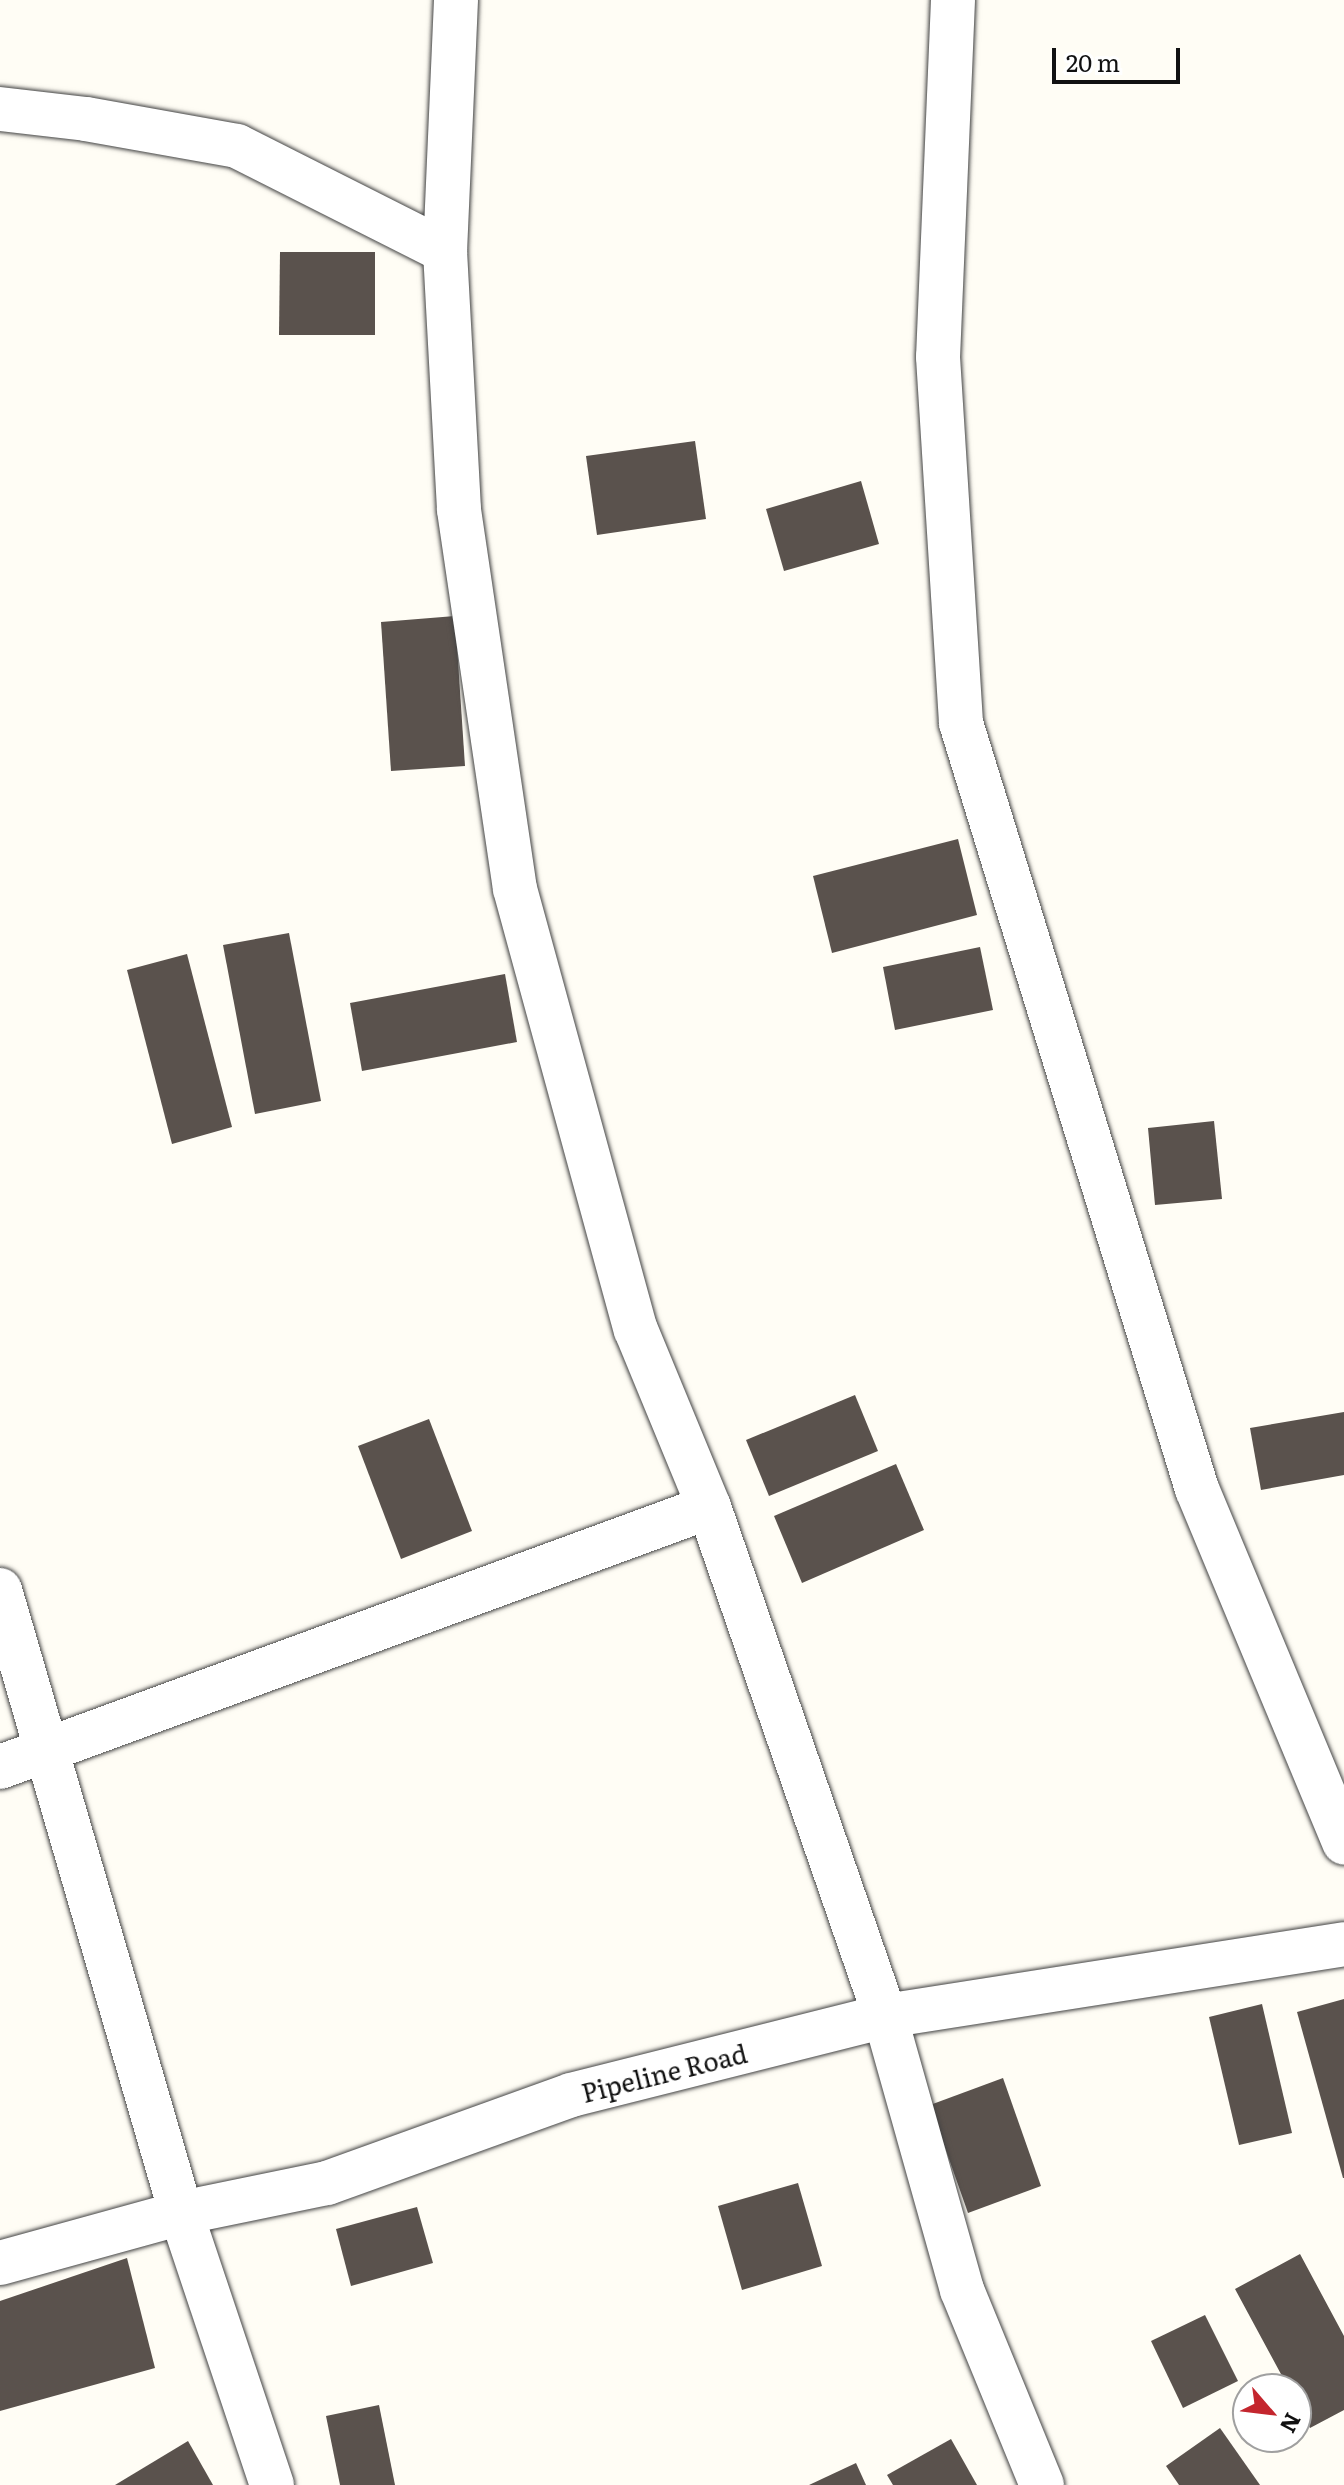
<!DOCTYPE html>
<html>
<head>
<meta charset="utf-8">
<style>
  body { margin:0 }
  #map { position:relative; width:1344px; height:2485px; overflow:hidden; background:#fffdf5; font-family:Literata,serif }
  div>[style] { position:absolute }
  [style*='--x'] { left:calc(var(--x)*1px); top:calc(var(--y)*1px); width:calc(var(--w)*1px); rotate:calc(var(--a)*1deg) }
  .building>* { inset:0; background:#5a524d }
  .roads { filter:drop-shadow(0 0 2px #444) drop-shadow(0 0 2px #444) }
  .minor>* { height:44px; margin:-22px; padding:0 22px; transform-origin:22px; border-radius:22px; background:#fff }
  span { translate:-50% -50%; white-space:nowrap; text-align:center; line-height:1.15; -webkit-text-stroke:8px #fff; paint-order:stroke }
  .street-label { font-size:26px; color:#111 }
  .north { position:absolute; left:1232px; top:2373px; width:80px; height:80px; box-sizing:border-box; background:#fff; border:2px solid #a0a0a0; border-radius:50%; rotate:118deg; font-size:22px; font-weight:700; line-height:32px; text-align:center; color:#111 }
  .north::after { content:''; display:block; margin:auto; width:28px; height:36px; background:#c4262e; clip-path:polygon(50% 0,100% 100%,50% 72%,0 100%) }
  .scale { position:absolute; left:1052px; top:48px; width:128px; height:36px; box-sizing:border-box; border:4px solid #111; border-top:0; padding-left:10px; font-size:24px; line-height:28px; white-space:nowrap; color:#111; -webkit-text-stroke:6px #fff; paint-order:stroke }
</style>
</head>
<body>
<div id="map">
  <div class="building">
    <div style="clip-path:polygon(280px 252px,375px 252px,375px 335px,279px 335px)"></div>
    <div style="clip-path:polygon(695px 441px,706px 519px,597px 535px,586px 456px)"></div>
    <div style="clip-path:polygon(861px 481px,879px 544px,784px 571px,766px 509px)"></div>
    <div style="clip-path:polygon(455px 616px,465px 766px,391px 771px,381px 622px)"></div>
    <div style="clip-path:polygon(958px 839px,977px 915px,832px 953px,813px 876px)"></div>
    <div style="clip-path:polygon(289px 933px,321px 1101px,255px 1114px,223px 945px)"></div>
    <div style="clip-path:polygon(980px 947px,993px 1010px,895px 1030px,883px 967px)"></div>
    <div style="clip-path:polygon(187px 954px,232px 1127px,172px 1144px,127px 970px)"></div>
    <div style="clip-path:polygon(505px 974px,517px 1042px,362px 1071px,350px 1003px)"></div>
    <div style="clip-path:polygon(1214px 1121px,1222px 1199px,1155px 1205px,1148px 1128px)"></div>
    <div style="clip-path:polygon(855px 1395px,878px 1451px,769px 1496px,746px 1440px)"></div>
    <div style="clip-path:polygon(1344px 1412px,1344px 1475px,1261px 1490px,1250px 1428px)"></div>
    <div style="clip-path:polygon(429px 1419px,472px 1531px,401px 1559px,358px 1446px)"></div>
    <div style="clip-path:polygon(896px 1464px,924px 1530px,802px 1583px,774px 1516px)"></div>
    <div style="clip-path:polygon(1344px 1999px,1344px 2178px,1343px 2178px,1297px 2012px)"></div>
    <div style="clip-path:polygon(1262px 2004px,1292px 2133px,1239px 2145px,1209px 2017px)"></div>
    <div style="clip-path:polygon(1003px 2078px,1041px 2186px,968px 2213px,930px 2105px)"></div>
    <div style="clip-path:polygon(798px 2183px,822px 2266px,742px 2290px,718px 2206px)"></div>
    <div style="clip-path:polygon(417px 2207px,433px 2263px,351px 2286px,336px 2229px)"></div>
    <div style="clip-path:polygon(1300px 2254px,1344px 2336px,1344px 2410px,1310px 2428px,1296px 2403px,1296px 2389px,1289px 2389px,1235px 2289px)"></div>
    <div style="clip-path:polygon(127px 2258px,155px 2368px,0 2411px,0 2301px)"></div>
    <div style="clip-path:polygon(1205px 2315px,1238px 2381px,1183px 2408px,1151px 2341px)"></div>
    <div style="clip-path:polygon(379px 2405px,395px 2485px,340px 2485px,326px 2416px)"></div>
    <div style="clip-path:polygon(1220px 2428px,1260px 2485px,1179px 2485px,1166px 2466px)"></div>
    <div style="clip-path:polygon(951px 2439px,977px 2485px,893px 2485px,887px 2475px)"></div>
    <div style="clip-path:polygon(188px 2441px,213px 2485px,115px 2485px)"></div>
    <div style="clip-path:polygon(856px 2463px,866px 2485px,809px 2485px)"></div>
  </div>
  <div class="roads">
    <div class="minor">
      <div style="--x:456;--y:0;--w:251;--a:92.5"></div>
      <div style="--x:445;--y:251;--w:259;--a:86.9"></div>
      <div style="--x:459;--y:510;--w:383;--a:81.6"></div>
      <div style="--x:515;--y:889;--w:457;--a:74.7"></div>
      <div style="--x:636;--y:1330;--w:191;--a:67.6"></div>
      <div style="--x:709;--y:1507;--w:539;--a:70.93"></div>
      <div style="--x:885;--y:2016;--w:285;--a:74.3"></div>
      <div style="--x:962;--y:2290;--w:211;--a:67.7"></div>
      <div style="--x:953;--y:0;--w:357;--a:92.4"></div>
      <div style="--x:938;--y:357;--w:367;--a:86.4"></div>
      <div style="--x:961;--y:723;--w:802;--a:72.88"></div>
      <div style="--x:1197;--y:1489;--w:383;--a:67.4"></div>
      <div style="--x:0;--y:109;--w:87;--a:6.6"></div>
      <div style="--x:86;--y:119;--w:153;--a:10.1"></div>
      <div style="--x:237;--y:146;--w:233;--a:26.8"></div>
      <div style="--x:0;--y:1590;--w:649;--a:73.8"></div>
      <div style="--x:181;--y:2213;--w:287;--a:71.5"></div>
      <div style="--x:0;--y:1767;--w:755;--a:-20.14"></div>
      <div style="--x:0;--y:2263;--w:188;--a:-15.4"></div>
      <div style="--x:181;--y:2213;--w:149;--a:-11.6"></div>
      <div style="--x:327;--y:2183;--w:259;--a:-19.8"></div>
      <div style="--x:571;--y:2095;--w:324;--a:-14.1"></div>
      <div style="--x:885;--y:2016;--w:465;--a:-8.9"></div>
    </div>
  </div>
  <div class="street-label">
    <span style="left:664px;top:2072px;rotate:-14deg">Pipeline Road</span>
  </div>
  <div class="north">N</div>
  <div class="scale">20 m</div>
</div>
</body>
</html>
